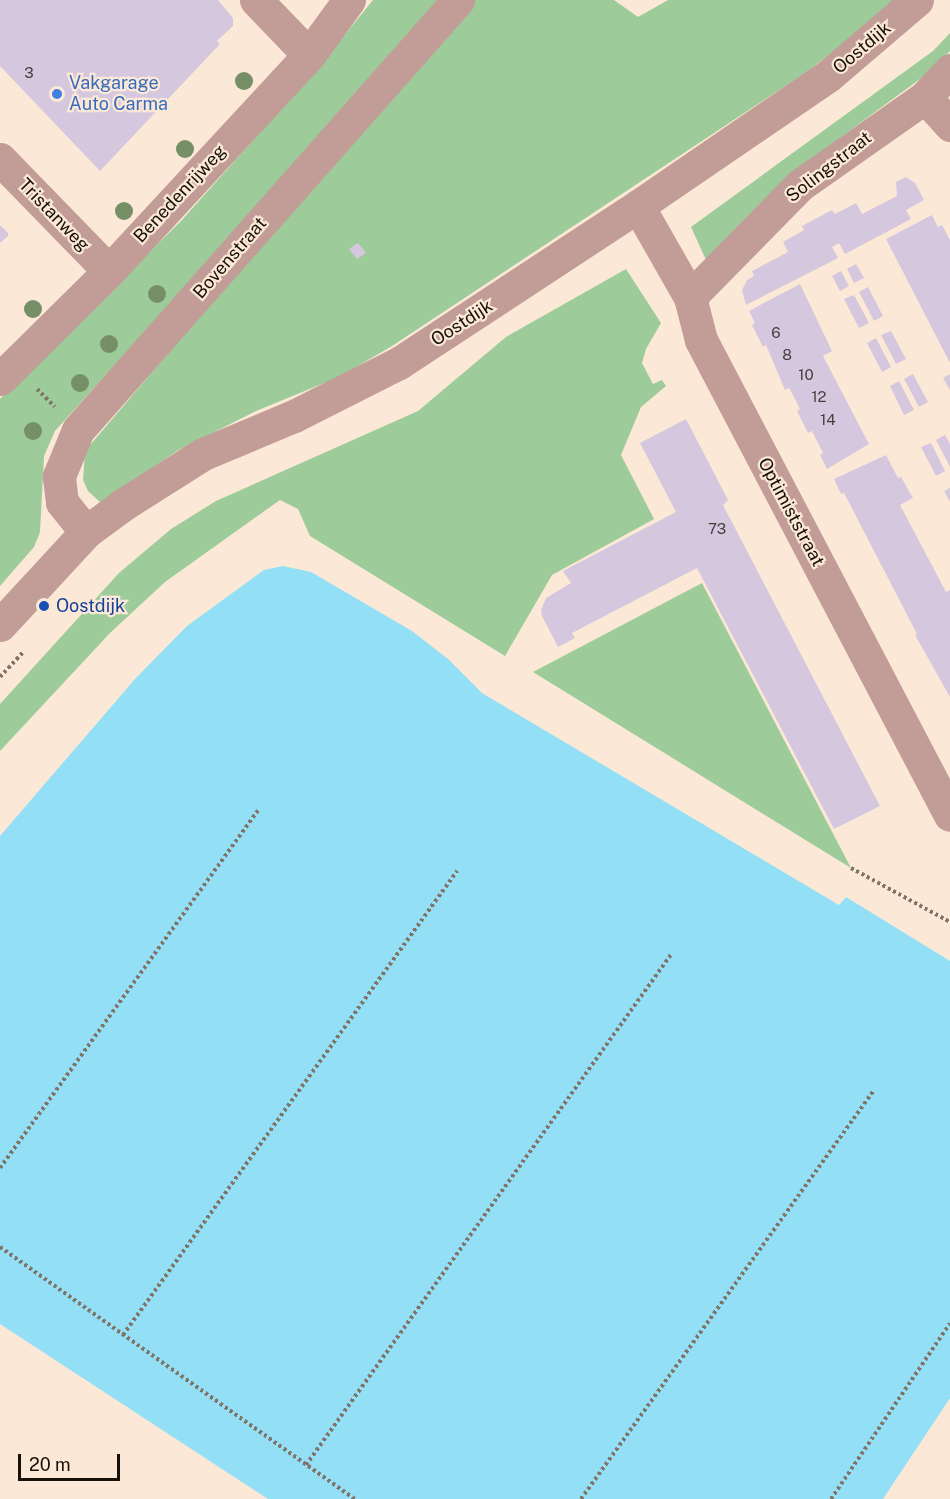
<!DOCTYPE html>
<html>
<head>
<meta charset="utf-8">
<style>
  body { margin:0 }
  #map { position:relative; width:950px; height:1499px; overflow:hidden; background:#fce8d6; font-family:"Public Sans",sans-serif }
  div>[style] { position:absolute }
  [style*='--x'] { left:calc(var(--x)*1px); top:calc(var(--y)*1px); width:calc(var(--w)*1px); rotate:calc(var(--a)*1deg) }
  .green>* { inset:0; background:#9dcc9a }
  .water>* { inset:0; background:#93dff6 }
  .building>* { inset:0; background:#d5c8de }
  .path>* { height:4px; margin-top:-2px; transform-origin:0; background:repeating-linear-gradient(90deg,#807468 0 3px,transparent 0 6px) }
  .minor>* { height:33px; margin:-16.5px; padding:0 16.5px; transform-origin:16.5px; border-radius:16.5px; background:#c29c96 }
  .trees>* { width:18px; height:18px; margin:-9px; border-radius:50%; background:#768f67 }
  .dots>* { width:16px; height:16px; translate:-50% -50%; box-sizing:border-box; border:3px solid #fce8d6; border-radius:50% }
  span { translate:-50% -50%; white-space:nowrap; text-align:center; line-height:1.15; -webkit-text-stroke:4.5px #fce8d6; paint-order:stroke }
  .number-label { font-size:15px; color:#463f3f }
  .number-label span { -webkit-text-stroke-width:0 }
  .street-label { font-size:18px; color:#17110a }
  .shop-label { font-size:18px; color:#366cbe }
  .left { translate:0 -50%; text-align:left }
  .transit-label { font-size:18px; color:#164399 }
  .scale { position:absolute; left:18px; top:1454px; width:102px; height:27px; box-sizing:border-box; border:3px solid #17110a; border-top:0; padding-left:8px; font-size:18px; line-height:21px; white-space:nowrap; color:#17110a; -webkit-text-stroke:4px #fce8d6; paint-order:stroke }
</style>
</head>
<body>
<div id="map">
  <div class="green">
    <div style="clip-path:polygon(373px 0,445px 0,55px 431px,44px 456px,40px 532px,34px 547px,0 586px,0 399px,181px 221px,322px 63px)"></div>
    <div style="clip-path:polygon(473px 0,614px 0,638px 17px,668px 0,898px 0,808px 71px,392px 346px,339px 377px,256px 411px,177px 451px,101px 503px,88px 491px,83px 480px,85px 451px,416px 62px)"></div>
    <div style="clip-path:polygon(950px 33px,950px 51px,935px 68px,792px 173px,706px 260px,691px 227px,933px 51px)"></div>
    <div style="clip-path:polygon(626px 269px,661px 323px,646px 349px,642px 363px,653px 384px,662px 380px,666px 386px,641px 407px,621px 455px,654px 519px,552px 575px,505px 656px,310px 536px,298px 509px,280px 500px,165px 582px,110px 633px,0 751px,0 704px,119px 573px,171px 529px,216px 501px,418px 411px,506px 337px)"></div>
    <div style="clip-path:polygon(702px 583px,851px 868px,533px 672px)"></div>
  </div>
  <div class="water">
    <div style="clip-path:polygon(283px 566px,311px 572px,412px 631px,448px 659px,482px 693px,839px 905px,846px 897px,950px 961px,950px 1398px,883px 1499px,268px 1499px,0 1324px,0 836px,135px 679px,187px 626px,264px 570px)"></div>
  </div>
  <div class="building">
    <div style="clip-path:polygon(0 0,218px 0,233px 18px,233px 26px,217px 41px,220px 44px,100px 171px,0 66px)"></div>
    <div style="clip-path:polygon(906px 177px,915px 183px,924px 200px,906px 210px,911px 219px,845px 254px,839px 243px,832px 247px,838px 258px,746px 305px,742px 290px,747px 280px,754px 276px,752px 271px,788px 252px,783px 242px,804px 230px,802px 226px,832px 210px,835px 214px,856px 203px,862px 214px,897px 196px,896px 182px)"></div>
    <div style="clip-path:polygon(932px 215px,938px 227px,942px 225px,950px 240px,950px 363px,886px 239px)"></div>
    <div style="clip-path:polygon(0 225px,8px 233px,8px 236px,0 243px)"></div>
    <div style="clip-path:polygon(358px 243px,366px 253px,357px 259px,349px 249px)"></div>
    <div style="clip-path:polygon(856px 264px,864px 278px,854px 283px,847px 269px)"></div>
    <div style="clip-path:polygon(841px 271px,849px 286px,840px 291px,832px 276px)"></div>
    <div style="clip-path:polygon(800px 284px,832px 351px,823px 356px,869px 444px,827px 469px,820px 455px,823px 453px,812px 431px,808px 433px,797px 411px,800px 409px,795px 399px,789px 388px,785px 390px,766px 345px,763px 347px,752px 325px,755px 323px,749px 311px)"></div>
    <div style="clip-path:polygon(868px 287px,883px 316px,874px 321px,859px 292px)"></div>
    <div style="clip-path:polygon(854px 295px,869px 323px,859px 328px,844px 299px)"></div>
    <div style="clip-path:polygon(891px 331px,906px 359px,896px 364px,881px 335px)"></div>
    <div style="clip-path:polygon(876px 338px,891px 367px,882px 372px,867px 343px)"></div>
    <div style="clip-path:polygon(913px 374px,928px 402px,919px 407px,904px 379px)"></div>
    <div style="clip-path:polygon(950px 374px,950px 390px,943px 378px)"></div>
    <div style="clip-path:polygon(899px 381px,914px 410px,904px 415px,890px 386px)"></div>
    <div style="clip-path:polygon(686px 419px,728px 500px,723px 505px,880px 806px,834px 829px,697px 568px,572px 633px,575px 638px,558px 647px,542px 616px,541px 610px,546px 598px,571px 583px,563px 571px,676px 512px,640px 443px)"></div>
    <div style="clip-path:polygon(945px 435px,950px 444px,950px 467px,936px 440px)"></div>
    <div style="clip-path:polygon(931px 443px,945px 471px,936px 476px,921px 447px)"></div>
    <div style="clip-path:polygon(886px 455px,898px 478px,901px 477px,913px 498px,900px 505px,946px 592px,950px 590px,950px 697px,915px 635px,917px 634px,844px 493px,841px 494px,834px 479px)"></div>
    <div style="clip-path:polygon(950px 488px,950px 502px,944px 491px)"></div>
  </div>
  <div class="path">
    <div style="--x:37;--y:389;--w:25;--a:45"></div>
    <div style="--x:0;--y:677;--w:33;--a:-47"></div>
    <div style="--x:851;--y:868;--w:113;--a:28.6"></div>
    <div style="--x:0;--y:1168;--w:441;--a:-54.2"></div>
    <div style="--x:0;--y:1247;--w:435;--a:35.4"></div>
    <div style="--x:123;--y:1335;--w:572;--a:-54.25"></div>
    <div style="--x:306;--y:1465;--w:629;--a:-54.44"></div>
    <div style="--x:581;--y:1499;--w:503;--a:-54.38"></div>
    <div style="--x:831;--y:1499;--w:212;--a:-55.9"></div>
  </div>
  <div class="minor">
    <div style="--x:256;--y:0;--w:76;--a:46.1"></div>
    <div style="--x:925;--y:97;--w:38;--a:48"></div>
    <div style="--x:0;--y:159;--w:156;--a:45.8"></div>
    <div style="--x:638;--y:206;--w:105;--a:60.3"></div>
    <div style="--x:690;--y:297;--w:44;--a:75.7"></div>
    <div style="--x:701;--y:340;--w:536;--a:62.34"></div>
    <div style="--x:690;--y:297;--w:157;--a:-45.5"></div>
    <div style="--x:800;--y:185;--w:153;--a:-35.1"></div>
    <div style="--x:925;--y:97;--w:37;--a:-47"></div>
    <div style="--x:0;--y:379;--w:153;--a:-44.7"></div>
    <div style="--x:109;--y:271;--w:294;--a:-47.2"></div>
    <div style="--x:309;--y:55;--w:68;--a:-54"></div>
    <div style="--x:86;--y:532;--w:38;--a:-129"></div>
    <div style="--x:62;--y:502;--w:26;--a:-97"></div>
    <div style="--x:59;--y:476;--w:50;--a:-67.6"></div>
    <div style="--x:78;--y:430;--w:574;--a:-48.53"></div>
    <div style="--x:0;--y:625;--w:127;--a:-47.2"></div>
    <div style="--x:86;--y:532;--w:47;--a:-36.4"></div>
    <div style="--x:124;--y:504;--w:93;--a:-32.3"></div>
    <div style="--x:203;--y:454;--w:99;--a:-22.7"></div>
    <div style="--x:294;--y:416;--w:118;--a:-26.8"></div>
    <div style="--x:399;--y:363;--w:286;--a:-33.3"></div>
    <div style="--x:638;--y:206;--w:230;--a:-34.4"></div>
    <div style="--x:828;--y:76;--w:117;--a:-40.5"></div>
  </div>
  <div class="trees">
    <div style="left:244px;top:81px"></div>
    <div style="left:185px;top:149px"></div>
    <div style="left:124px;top:211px"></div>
    <div style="left:157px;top:294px"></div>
    <div style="left:33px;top:309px"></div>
    <div style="left:109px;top:344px"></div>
    <div style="left:80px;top:383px"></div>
    <div style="left:33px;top:431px"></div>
  </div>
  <div class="dots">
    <div style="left:57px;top:94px;background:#3f7fe0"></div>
    <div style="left:44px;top:606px;background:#1a4fb4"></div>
  </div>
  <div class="number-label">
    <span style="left:29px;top:73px">3</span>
    <span style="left:776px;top:333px">6</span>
    <span style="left:787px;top:355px">8</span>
    <span style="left:806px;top:375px">10</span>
    <span style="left:819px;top:397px">12</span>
    <span style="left:828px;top:420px">14</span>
    <span style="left:717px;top:529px">73</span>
  </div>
  <div class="street-label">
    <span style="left:862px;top:48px;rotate:-40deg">Oostdijk</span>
    <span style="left:829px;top:167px;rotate:-38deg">Solingstraat</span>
    <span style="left:180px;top:194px;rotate:-47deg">Benedenrijweg</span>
    <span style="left:54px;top:215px;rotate:46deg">Tristanweg</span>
    <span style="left:230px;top:258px;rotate:-49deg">Bovenstraat</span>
    <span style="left:462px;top:323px;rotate:-33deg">Oostdijk</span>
    <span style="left:791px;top:512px;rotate:62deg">Optimiststraat</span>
  </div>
  <div class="shop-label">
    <span class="left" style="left:69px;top:94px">Vakgarage<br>Auto Carma</span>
  </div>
  <div class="transit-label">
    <span class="left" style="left:56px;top:606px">Oostdijk</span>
  </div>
  <div class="scale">20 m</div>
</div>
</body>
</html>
